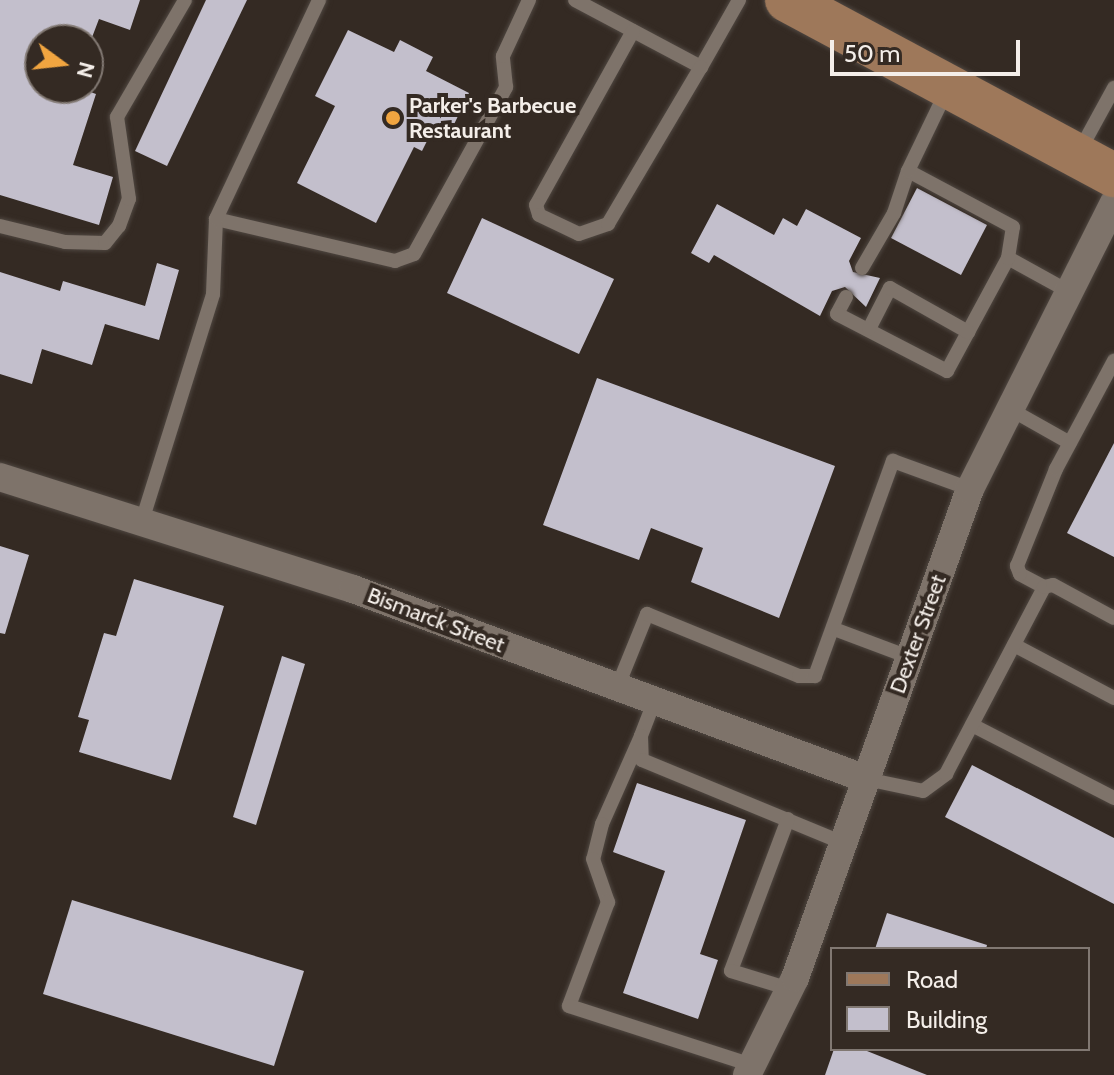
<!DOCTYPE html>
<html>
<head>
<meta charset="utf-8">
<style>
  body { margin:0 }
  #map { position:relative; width:1114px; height:1075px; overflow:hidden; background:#342a23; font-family:Cabin,sans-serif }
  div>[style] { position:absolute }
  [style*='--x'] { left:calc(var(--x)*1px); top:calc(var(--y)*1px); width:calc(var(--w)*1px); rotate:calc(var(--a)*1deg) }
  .building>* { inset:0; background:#c3bfcc }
  .roads { filter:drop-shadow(0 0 2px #4f4741) drop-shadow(0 0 2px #4f4741) }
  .lane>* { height:14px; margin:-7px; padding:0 7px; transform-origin:7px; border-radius:7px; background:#7e736a }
  .street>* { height:28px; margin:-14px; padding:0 14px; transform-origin:14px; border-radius:14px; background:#7e736a }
  .primary>* { height:44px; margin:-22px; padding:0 22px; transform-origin:22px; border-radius:22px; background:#9e785a }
  .dots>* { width:22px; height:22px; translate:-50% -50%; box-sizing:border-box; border:4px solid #342a23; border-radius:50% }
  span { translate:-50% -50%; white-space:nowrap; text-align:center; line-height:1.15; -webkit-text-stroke:8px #342a23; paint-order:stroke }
  .poi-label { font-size:22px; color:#f4eee9; font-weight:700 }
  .left { translate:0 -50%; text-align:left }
  .street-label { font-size:22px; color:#f4eee9 }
  .legend { position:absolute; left:830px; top:947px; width:260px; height:104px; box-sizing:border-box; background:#342a23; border:2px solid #817872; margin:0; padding:10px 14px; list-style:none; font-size:24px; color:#f4eee9 }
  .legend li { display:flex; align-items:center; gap:16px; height:40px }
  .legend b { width:40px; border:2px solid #817872 }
  .north { position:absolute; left:24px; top:24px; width:80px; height:80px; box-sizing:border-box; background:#342a23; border:2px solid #817872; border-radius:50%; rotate:105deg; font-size:22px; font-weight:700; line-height:32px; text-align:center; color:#f4eee9 }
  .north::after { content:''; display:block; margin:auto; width:28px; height:36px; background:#f1a540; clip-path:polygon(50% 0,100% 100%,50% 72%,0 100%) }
  .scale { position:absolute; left:830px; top:40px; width:190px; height:36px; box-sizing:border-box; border:4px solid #f4eee9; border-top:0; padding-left:10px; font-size:24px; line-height:28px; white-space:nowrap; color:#f4eee9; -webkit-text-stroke:6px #342a23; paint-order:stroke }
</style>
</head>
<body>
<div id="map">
  <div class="building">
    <div style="clip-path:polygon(0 0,140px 0,130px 30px,99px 19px,91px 40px,40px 40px,40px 88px,79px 88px,96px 94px,73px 165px,113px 177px,99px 225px,0 195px)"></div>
    <div style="clip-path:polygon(206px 0,247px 0,167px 166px,135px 151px)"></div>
    <div style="clip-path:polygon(348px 30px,394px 52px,400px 40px,433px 57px,426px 71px,469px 93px,447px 139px,432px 131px,422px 151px,414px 147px,376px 223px,297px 183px,335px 106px,315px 96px)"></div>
    <div style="clip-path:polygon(917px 188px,987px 225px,961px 275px,891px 238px)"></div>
    <div style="clip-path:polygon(717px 204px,774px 235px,783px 218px,797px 226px,806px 209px,861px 238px,849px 261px,853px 272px,880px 278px,866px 307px,845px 287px,832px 291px,820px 316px,714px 255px,709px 263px,691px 253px)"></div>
    <div style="clip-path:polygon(482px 218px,614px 279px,579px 354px,447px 293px)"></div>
    <div style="clip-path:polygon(157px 263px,179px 270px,159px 340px,105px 324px,92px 365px,42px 349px,32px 384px,0 374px,0 272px,60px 291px,63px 281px,145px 306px)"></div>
    <div style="clip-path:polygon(597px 378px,835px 466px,779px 618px,691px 582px,703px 548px,651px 528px,639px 560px,543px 525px)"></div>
    <div style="clip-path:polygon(1114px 443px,1114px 557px,1067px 533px)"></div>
    <div style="clip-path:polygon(0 546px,29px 555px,5px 634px,0 633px)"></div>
    <div style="clip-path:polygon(134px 579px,224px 606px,171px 780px,79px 752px,89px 720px,78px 717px,104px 633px,116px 636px)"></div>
    <div style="clip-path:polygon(282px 656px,305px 664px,256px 825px,233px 817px)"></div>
    <div style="clip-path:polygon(972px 765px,1114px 838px,1114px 904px,945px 817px)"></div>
    <div style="clip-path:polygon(637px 783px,746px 820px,700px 954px,718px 960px,698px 1019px,623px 993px,665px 871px,613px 852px)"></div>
    <div style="clip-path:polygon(72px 900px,304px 971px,274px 1066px,43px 994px)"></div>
    <div style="clip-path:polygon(887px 913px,987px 945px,986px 949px,875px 949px)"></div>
    <div style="clip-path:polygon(834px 1049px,862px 1049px,927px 1075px,825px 1075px)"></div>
  </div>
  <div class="roads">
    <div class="lane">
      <div style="--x:575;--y:0;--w:143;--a:28"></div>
      <div style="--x:701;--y:67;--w:77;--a:-60.4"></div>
      <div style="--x:633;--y:31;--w:199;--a:119.1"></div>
      <div style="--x:536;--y:205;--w:10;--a:73"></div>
      <div style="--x:539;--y:215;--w:44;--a:25.4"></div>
      <div style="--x:579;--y:234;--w:31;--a:-19"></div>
      <div style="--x:608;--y:224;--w:182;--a:-59.4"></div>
      <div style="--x:1080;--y:150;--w:71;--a:-61.3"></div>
      <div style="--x:216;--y:219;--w:184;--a:13.2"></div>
      <div style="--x:395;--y:261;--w:20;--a:-20"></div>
      <div style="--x:414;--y:254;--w:191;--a:-61.1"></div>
      <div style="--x:506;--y:87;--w:31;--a:-96"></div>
      <div style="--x:503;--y:56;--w:62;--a:-65.1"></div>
      <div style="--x:0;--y:226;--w:67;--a:13.8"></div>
      <div style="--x:65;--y:242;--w:40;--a:1.4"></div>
      <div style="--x:105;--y:243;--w:22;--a:-51"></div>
      <div style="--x:119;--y:226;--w:29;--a:-70"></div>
      <div style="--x:129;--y:199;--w:83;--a:-98.3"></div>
      <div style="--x:117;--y:117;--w:135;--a:-59.8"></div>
      <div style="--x:1008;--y:258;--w:68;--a:28.8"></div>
      <div style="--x:862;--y:268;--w:64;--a:-59.8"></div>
      <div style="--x:894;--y:213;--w:44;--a:-71.6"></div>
      <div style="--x:846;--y:297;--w:19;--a:118"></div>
      <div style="--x:837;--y:314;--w:124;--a:27.4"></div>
      <div style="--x:947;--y:371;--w:128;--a:-61.6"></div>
      <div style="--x:1008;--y:258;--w:31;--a:-81"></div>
      <div style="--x:1013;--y:227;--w:119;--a:-151.9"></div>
      <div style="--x:908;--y:171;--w:90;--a:-64.3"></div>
      <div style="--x:869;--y:329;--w:46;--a:-62.9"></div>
      <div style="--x:890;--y:288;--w:90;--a:29.4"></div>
      <div style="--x:1008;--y:408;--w:71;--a:29.4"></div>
      <div style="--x:142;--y:521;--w:238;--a:-72.6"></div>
      <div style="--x:213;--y:294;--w:75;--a:-87.7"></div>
      <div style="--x:216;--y:219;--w:242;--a:-64.8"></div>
      <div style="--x:1044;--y:587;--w:27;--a:-152"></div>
      <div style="--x:1020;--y:574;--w:9;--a:-111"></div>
      <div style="--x:1017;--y:566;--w:105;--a:-68.1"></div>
      <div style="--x:1056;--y:469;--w:123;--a:-61.8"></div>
      <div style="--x:834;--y:629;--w:80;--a:20.5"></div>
      <div style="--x:1014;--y:645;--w:113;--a:27.9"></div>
      <div style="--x:617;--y:688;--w:80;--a:-67.9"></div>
      <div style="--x:647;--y:614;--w:164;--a:22.2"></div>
      <div style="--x:799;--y:676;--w:16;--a:0"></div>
      <div style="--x:815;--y:676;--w:229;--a:-70.1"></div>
      <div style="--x:893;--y:461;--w:82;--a:20"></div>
      <div style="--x:654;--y:702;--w:36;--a:111"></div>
      <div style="--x:641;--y:736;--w:24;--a:88"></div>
      <div style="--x:642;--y:760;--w:217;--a:22.4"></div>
      <div style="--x:972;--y:725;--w:160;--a:27.2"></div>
      <div style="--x:641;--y:736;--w:96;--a:113.9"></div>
      <div style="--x:602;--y:824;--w:36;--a:104"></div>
      <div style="--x:593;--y:859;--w:46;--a:70.8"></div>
      <div style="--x:608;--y:902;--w:111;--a:110.6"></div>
      <div style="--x:569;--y:1006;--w:192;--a:17.9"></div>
      <div style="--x:866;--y:779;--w:58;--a:11.9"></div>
      <div style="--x:923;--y:791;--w:29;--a:-36"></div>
      <div style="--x:946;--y:774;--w:211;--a:-62.3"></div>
      <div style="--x:1044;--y:587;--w:9;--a:-13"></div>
      <div style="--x:1053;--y:585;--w:69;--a:28.4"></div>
      <div style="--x:788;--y:819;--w:162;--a:110.6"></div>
      <div style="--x:731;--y:971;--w:62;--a:17"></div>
    </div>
    <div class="street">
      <div style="--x:0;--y:477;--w:370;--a:17.6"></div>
      <div style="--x:353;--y:589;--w:547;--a:20.32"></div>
      <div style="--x:747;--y:1075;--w:108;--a:-63.7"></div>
      <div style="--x:795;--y:978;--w:519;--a:-70.31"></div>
      <div style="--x:970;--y:489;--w:320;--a:-63.3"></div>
    </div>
    <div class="primary">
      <div style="--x:787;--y:0;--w:371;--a:28.2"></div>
    </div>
  </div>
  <div class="dots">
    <div style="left:393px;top:118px;background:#f1a540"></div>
  </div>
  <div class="poi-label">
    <span class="left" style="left:409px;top:118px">Parker's Barbecue<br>Restaurant</span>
  </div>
  <div class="street-label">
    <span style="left:436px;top:620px;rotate:21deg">Bismarck Street</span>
    <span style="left:918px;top:634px;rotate:-70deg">Dexter Street</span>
  </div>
  <ul class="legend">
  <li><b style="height:10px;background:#9e785a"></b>Road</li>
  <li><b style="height:22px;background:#c3bfcc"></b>Building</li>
  </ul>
  <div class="north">N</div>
  <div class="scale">50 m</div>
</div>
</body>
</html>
